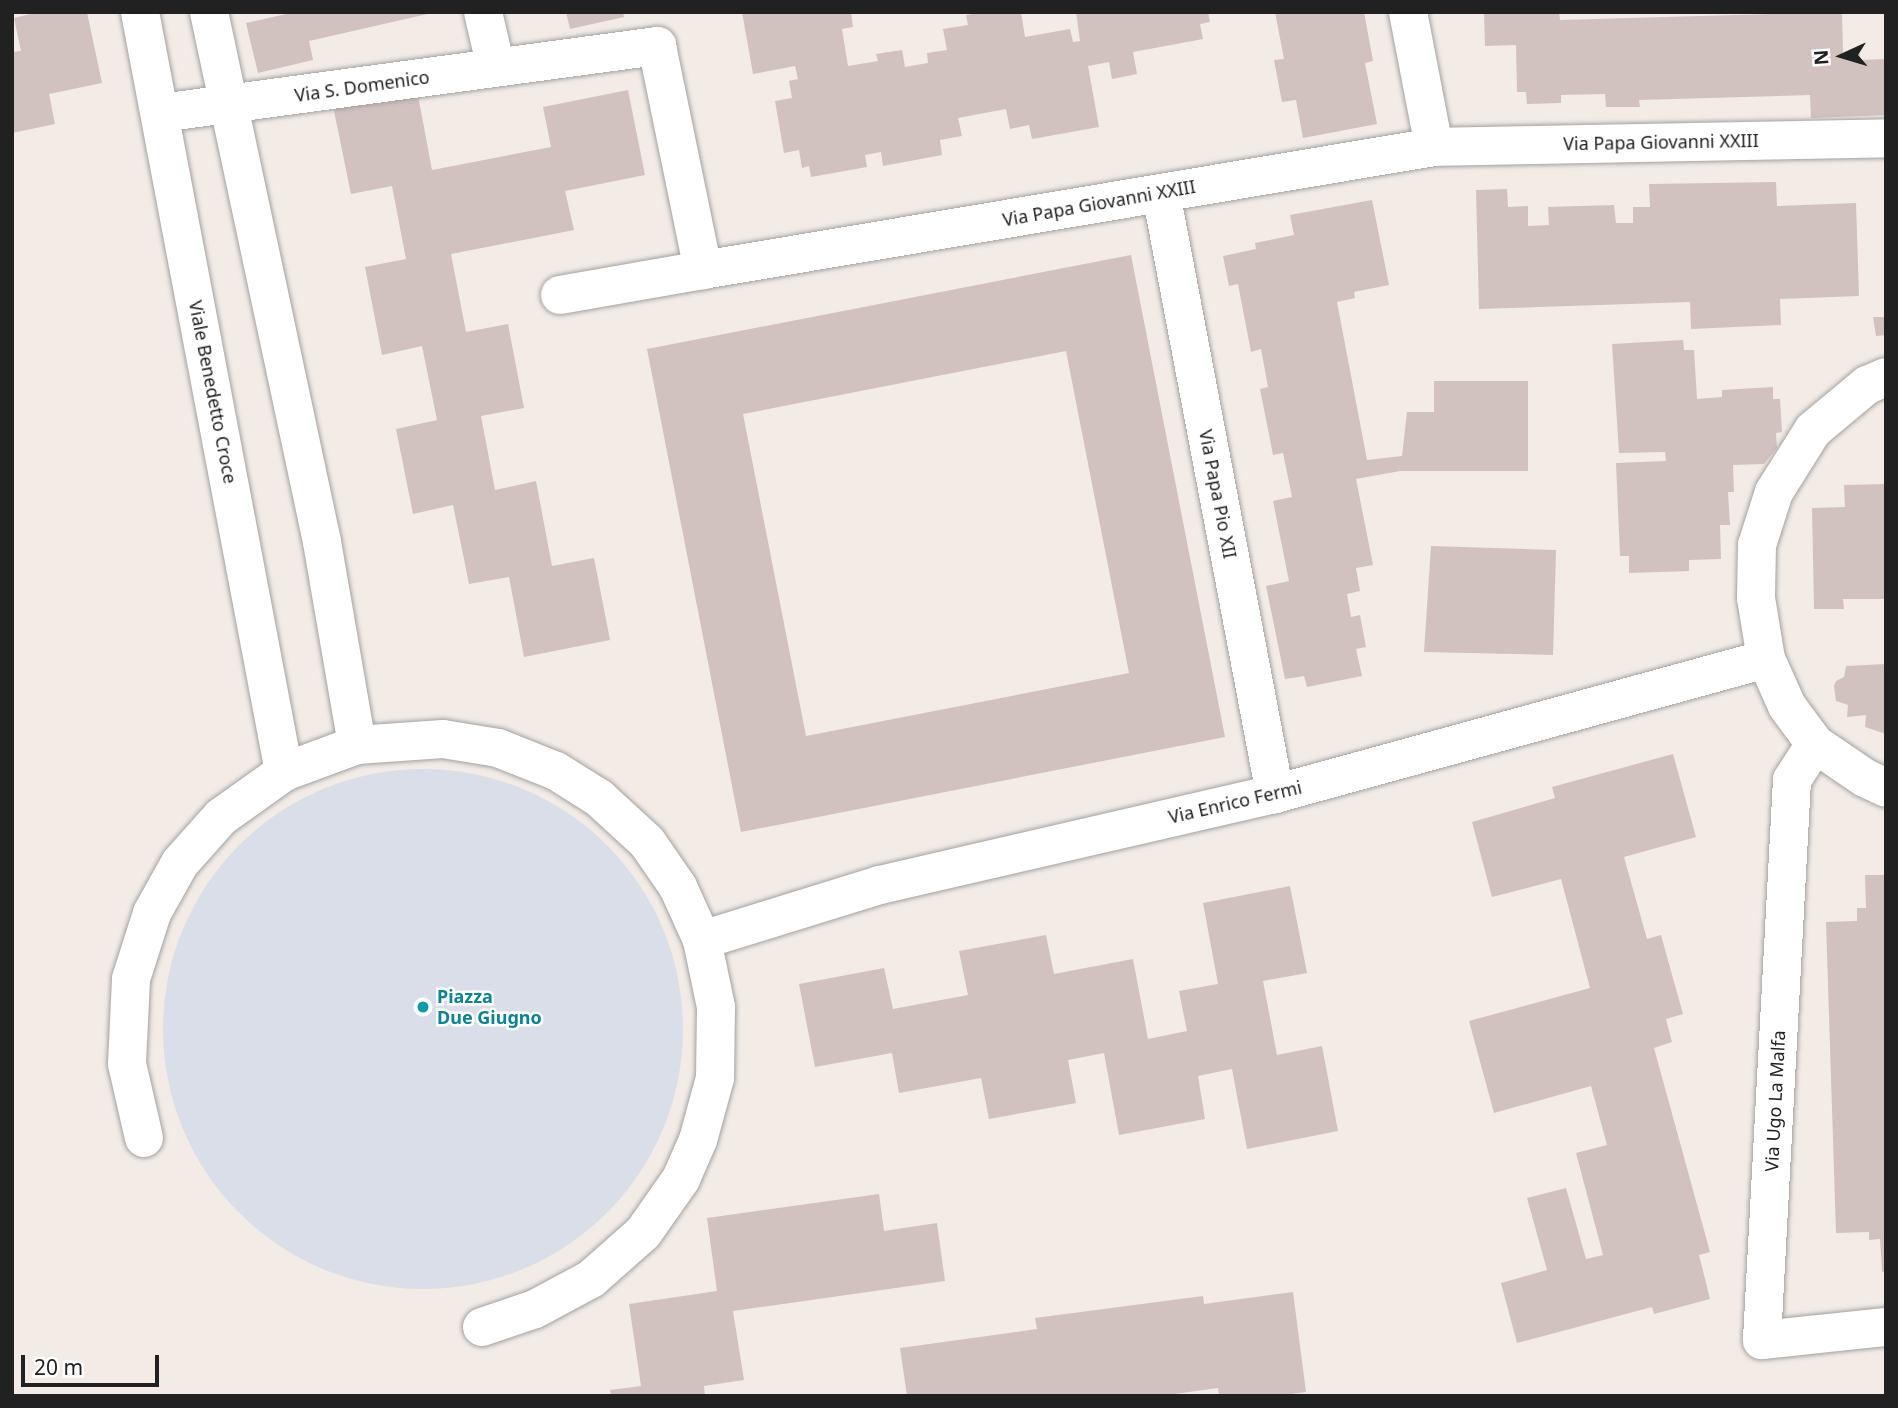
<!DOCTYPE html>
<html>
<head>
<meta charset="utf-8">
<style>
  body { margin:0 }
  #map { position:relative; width:1898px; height:1408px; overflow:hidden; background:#f2ebe6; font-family:"Noto Sans",sans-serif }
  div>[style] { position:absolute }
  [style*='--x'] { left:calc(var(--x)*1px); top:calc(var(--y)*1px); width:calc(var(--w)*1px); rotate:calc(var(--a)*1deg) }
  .plaza>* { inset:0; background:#dadee8 }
  .round { border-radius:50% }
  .building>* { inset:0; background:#d2c2bf }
  .roads { filter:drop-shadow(0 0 2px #a2a2a2) drop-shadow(0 0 2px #a2a2a2) }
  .minor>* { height:38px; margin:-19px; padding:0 19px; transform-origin:19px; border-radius:19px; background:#fff }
  .dots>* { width:19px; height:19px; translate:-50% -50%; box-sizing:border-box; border:4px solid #fff; border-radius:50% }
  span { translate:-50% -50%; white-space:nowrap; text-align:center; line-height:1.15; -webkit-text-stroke:5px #fff; paint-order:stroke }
  .street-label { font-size:18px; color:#212121 }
  .culture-label { font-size:18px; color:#0d838f; font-weight:700 }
  .left { translate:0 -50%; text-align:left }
  .frame { position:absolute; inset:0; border:14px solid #212121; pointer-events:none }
  .north { position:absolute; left:1807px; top:21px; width:70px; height:70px; -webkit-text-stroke:5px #fff; paint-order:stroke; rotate:266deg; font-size:19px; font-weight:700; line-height:28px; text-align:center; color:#212121 }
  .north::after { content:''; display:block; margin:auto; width:24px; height:32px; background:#212121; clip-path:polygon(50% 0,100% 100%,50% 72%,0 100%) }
  .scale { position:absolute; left:21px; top:1355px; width:138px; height:32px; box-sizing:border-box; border:4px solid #212121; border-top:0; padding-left:9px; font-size:21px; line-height:24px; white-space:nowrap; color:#212121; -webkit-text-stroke:5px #fff; paint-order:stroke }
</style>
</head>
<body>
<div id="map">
  <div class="plaza">
    <div class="round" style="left:163px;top:769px;width:520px;height:520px"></div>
  </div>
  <div class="building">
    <div style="clip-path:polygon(38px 12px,87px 12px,102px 83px,49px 94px,55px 124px,12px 133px,12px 52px,21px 51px,14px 18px)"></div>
    <div style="clip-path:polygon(295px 12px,432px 12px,432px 13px,309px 41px,313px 60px,258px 73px,246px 23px)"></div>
    <div style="clip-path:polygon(566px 12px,623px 12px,624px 17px,570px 29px)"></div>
    <div style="clip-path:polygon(742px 12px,851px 12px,853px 27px,842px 29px,848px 66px,878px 61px,876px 54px,902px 50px,905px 67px,928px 63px,927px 53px,947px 50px,943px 29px,968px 25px,966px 15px,985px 12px,1021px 12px,1025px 37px,1070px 29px,1073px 42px,1080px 41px,1076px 12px,1208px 12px,1210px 22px,1200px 24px,1203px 39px,1133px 52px,1137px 74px,1112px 79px,1109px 62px,1088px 66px,1099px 127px,1032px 139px,1029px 125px,1010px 129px,1006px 109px,958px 118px,962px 136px,940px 140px,942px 155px,883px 166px,881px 152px,865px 155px,867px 167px,811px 177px,809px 166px,802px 168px,799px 150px,784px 153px,775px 101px,792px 98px,789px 81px,798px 79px,795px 66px,753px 74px)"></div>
    <div style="clip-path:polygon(1275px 12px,1364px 12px,1373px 61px,1365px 63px,1377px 124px,1303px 138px,1296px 100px,1282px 102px,1274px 60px,1284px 59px)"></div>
    <div style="clip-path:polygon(1484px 12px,1559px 12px,1560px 20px,1842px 12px,1843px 53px,1860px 53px,1860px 60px,1886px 59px,1886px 115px,1811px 118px,1810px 95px,1639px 100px,1640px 107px,1606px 107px,1605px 94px,1561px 95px,1561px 103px,1527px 104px,1526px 92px,1517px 92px,1516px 45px,1485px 46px)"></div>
    <div style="clip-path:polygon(417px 90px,432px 170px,551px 147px,543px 107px,628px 90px,645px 175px,565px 191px,574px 230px,451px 254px,466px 332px,508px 324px,524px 408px,481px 416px,495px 490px,536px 481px,552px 566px,594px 558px,610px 640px,524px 657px,509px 577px,469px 584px,453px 505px,413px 514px,396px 429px,437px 420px,422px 346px,382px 355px,365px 267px,406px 259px,392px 186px,351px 194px,333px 106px)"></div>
    <div style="clip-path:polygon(1776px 182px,1777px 206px,1856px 203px,1859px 296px,1780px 299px,1781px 325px,1691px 329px,1690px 302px,1479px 309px,1476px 190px,1507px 189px,1508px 207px,1528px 206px,1528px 226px,1549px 225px,1548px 207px,1614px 205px,1616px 223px,1633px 223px,1633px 207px,1650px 207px,1649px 184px)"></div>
    <div style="clip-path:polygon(1372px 200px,1389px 285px,1354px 292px,1355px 298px,1337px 302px,1367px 460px,1402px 456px,1407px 412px,1434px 412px,1434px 381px,1528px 381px,1528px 471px,1400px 471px,1356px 479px,1373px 565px,1356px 568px,1360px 591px,1347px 594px,1351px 617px,1360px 615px,1366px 647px,1356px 649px,1362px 676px,1307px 687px,1304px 676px,1285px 679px,1266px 586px,1289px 581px,1273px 501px,1292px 497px,1283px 453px,1273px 455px,1260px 389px,1268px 387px,1261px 349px,1251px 352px,1238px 284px,1229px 286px,1223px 256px,1256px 249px,1255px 243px,1294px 235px,1290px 215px)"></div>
    <div style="clip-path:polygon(evenodd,1131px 255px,1225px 737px,741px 832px,647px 349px,1131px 255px,1066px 351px,1129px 673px,806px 736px,743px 414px,1066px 351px)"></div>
    <div style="clip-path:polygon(1873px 317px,1886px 317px,1886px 335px,1876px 336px)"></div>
    <div style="clip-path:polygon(1683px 340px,1684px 350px,1694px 350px,1697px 399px,1722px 397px,1722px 390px,1773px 387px,1773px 399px,1780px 399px,1782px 432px,1776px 433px,1777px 448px,1764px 464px,1733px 465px,1734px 492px,1728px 492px,1730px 525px,1720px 525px,1721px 559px,1689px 560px,1689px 571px,1629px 573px,1629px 556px,1620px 556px,1616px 463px,1666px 461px,1665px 452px,1619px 453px,1612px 344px)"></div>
    <div style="clip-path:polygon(1886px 484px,1886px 599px,1843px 599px,1844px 609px,1814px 609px,1812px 508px,1845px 507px,1844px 485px)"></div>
    <div style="clip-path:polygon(1431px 546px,1556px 550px,1553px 655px,1424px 652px)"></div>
    <div style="clip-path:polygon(1886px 664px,1886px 734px,1865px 727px,1866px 715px,1847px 717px,1848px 705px,1836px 701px,1834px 686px,1836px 681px,1844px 677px,1846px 666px)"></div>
    <div style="clip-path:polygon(1673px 754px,1696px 837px,1624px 857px,1647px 939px,1661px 935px,1683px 1014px,1666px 1019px,1672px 1042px,1654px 1048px,1710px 1252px,1699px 1255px,1710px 1299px,1654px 1314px,1652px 1307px,1517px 1343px,1501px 1283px,1547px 1270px,1527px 1198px,1566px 1188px,1586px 1259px,1603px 1255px,1576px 1153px,1607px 1145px,1591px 1086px,1494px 1113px,1469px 1021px,1590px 988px,1561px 879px,1492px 897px,1472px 822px,1555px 798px,1552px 787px)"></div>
    <div style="clip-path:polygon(1865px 875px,1886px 875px,1886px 1271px,1882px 1272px,1880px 1239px,1869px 1240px,1869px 1232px,1836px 1233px,1826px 922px,1857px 921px,1857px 908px,1866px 908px)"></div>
    <div style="clip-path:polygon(1290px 886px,1307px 973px,1263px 981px,1277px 1055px,1322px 1046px,1338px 1131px,1247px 1149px,1232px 1069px,1198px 1076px,1205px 1119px,1119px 1135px,1104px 1053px,1068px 1060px,1076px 1103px,989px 1119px,981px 1078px,899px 1093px,892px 1053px,815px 1067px,799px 984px,884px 968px,893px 1009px,968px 995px,959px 951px,1046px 935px,1054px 974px,1133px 959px,1148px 1039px,1187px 1031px,1179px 991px,1218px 984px,1203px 903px)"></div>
    <div style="clip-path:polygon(879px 1194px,884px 1231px,937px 1223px,945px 1281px,733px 1311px,744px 1380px,704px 1386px,705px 1396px,611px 1396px,610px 1390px,641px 1386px,629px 1304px,717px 1291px,707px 1218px)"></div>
    <div style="clip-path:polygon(1293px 1292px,1306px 1392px,1277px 1396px,1219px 1396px,1218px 1388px,1160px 1396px,907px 1396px,900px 1348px,1037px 1329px,1035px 1318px,1203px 1296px,1204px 1304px)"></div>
  </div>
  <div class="roads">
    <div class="minor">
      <div style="--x:140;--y:12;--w:774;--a:79.27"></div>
      <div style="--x:209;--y:12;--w:542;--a:77.96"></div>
      <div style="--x:322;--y:542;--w:206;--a:80.2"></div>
      <div style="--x:483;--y:12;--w:57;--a:76.9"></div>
      <div style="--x:1408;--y:12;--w:137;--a:79.1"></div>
      <div style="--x:161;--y:113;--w:501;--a:-7.69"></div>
      <div style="--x:657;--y:46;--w:229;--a:78.4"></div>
      <div style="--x:703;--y:270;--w:741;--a:-9.55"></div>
      <div style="--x:1434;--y:147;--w:452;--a:-1.1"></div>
      <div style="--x:1161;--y:193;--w:612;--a:79.26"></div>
      <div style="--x:560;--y:295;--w:145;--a:-9.9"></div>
      <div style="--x:1886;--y:377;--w:21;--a:157"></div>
      <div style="--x:1867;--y:385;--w:70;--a:140.2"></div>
      <div style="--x:1813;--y:430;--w:73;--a:122.2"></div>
      <div style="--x:1774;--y:492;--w:56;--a:107.8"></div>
      <div style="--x:1757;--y:545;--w:53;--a:91.1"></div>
      <div style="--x:1756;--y:598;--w:62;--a:80.7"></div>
      <div style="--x:1766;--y:659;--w:51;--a:65.9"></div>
      <div style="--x:1787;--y:706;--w:47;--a:53.6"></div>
      <div style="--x:1815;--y:744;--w:60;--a:34.2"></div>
      <div style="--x:1865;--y:778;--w:23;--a:25"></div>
      <div style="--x:1815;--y:744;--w:43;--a:122.6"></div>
      <div style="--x:1792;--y:780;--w:561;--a:93.07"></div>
      <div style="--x:1762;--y:1340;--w:125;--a:-6"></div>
      <div style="--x:702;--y:940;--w:186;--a:-17.2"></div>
      <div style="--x:880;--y:885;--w:405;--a:-13"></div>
      <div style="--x:1275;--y:794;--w:509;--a:-15.37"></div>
      <div style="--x:144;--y:1138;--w:76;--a:-102.9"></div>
      <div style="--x:127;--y:1064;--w:85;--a:-87.3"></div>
      <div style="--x:131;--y:979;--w:69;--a:-72.3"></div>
      <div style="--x:152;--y:913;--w:57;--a:-60.8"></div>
      <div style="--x:180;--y:863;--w:62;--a:-48.3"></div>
      <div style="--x:221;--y:817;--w:77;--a:-35.5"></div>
      <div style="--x:284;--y:772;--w:78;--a:-20.3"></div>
      <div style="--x:357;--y:745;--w:86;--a:-4"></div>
      <div style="--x:443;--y:739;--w:56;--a:9.3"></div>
      <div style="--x:498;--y:748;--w:62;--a:21.6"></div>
      <div style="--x:556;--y:771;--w:51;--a:32.1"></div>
      <div style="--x:599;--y:798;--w:65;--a:42.5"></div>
      <div style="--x:647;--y:842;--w:55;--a:55.4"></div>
      <div style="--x:678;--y:887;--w:58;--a:65.6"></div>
      <div style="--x:702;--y:940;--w:68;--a:78.2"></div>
      <div style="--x:716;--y:1007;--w:71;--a:90.8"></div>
      <div style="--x:715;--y:1078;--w:64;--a:105.3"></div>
      <div style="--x:698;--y:1140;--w:43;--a:113.6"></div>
      <div style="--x:681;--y:1179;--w:66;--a:125.1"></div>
      <div style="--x:643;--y:1233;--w:69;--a:138.5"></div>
      <div style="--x:591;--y:1279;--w:64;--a:151.8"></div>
      <div style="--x:535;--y:1309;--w:56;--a:161.2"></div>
    </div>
  </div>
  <div class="dots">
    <div style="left:423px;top:1007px;background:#0f9aa8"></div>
  </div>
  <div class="street-label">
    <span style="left:362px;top:86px;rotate:-8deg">Via S. Domenico</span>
    <span style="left:1661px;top:142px;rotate:-1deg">Via Papa Giovanni XXIII</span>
    <span style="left:1099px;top:203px;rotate:-10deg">Via Papa Giovanni XXIII</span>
    <span style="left:213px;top:392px;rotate:79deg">Viale Benedetto Croce</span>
    <span style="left:1218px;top:494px;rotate:79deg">Via Papa Pio XII</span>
    <span style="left:1235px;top:802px;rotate:-13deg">Via Enrico Fermi</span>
    <span style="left:1775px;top:1101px;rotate:-87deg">Via Ugo La Malfa</span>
  </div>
  <div class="culture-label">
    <span class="left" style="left:437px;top:1007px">Piazza<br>Due Giugno</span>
  </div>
  <div class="frame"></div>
  <div class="north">N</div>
  <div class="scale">20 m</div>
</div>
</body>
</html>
